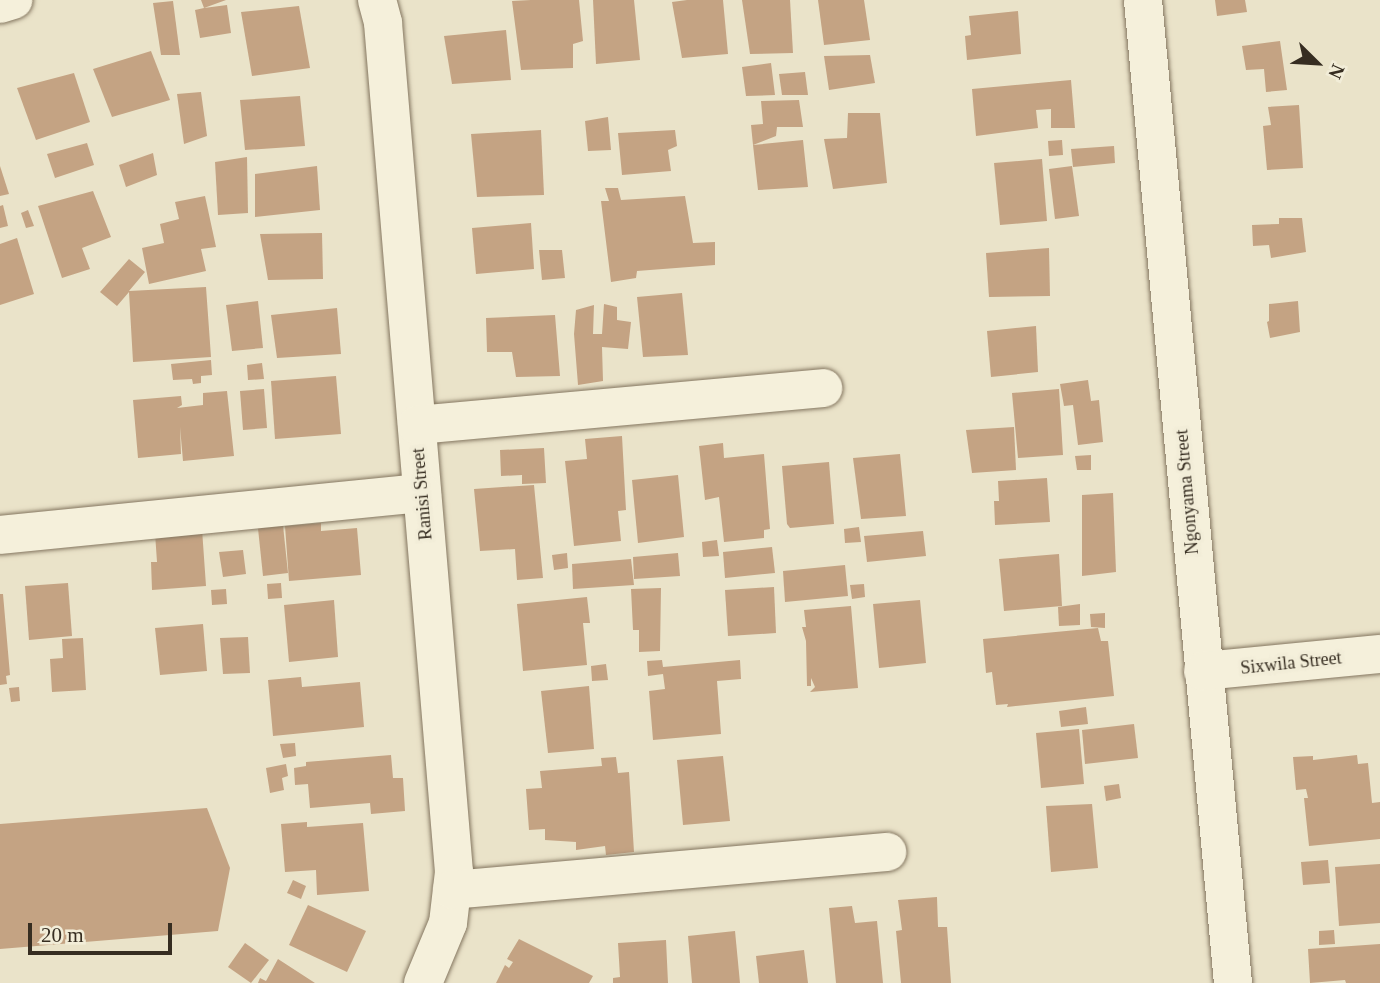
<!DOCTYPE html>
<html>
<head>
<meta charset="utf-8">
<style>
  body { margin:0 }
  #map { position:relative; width:1380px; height:983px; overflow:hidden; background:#eae3c9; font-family:"Times New Roman",serif }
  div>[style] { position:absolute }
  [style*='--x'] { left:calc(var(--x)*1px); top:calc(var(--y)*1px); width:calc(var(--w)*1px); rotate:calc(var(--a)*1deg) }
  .building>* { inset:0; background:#c4a383 }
  .roads { filter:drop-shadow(0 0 2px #847660) drop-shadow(0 0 2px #847660) }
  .minor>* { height:38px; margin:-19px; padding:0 19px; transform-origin:19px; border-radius:19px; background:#f5f0db }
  span { translate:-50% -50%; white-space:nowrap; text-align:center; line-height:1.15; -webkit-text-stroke:7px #f2edd8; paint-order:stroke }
  .street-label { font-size:18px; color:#362d21 }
  .north { position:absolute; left:1282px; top:28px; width:70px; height:70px; -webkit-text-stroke:5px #f2edd8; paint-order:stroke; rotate:114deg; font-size:19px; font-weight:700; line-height:28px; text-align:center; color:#362d21 }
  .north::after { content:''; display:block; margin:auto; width:24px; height:32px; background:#362d21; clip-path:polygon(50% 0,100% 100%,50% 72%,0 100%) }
  .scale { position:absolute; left:28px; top:923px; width:144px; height:32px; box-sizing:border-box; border:4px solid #362d21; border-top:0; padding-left:9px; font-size:21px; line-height:24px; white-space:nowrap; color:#362d21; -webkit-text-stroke:5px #f2edd8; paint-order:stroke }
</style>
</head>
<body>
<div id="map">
  <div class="building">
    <div style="clip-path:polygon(201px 0,226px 0,204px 8px,227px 5px,231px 33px,200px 38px,195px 10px,204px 8px)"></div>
    <div style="clip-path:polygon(531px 0,579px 0,583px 41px,573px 44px,573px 68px,521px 70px,512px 1px)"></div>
    <div style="clip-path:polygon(593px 0,634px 0,640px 60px,596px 64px)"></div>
    <div style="clip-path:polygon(687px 0,723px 0,728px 54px,682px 58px,672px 2px)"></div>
    <div style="clip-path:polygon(742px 0,790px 0,793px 53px,750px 54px)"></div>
    <div style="clip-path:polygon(818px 0,864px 0,870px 40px,824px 45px)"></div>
    <div style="clip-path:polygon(1215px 0,1245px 0,1247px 12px,1217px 16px)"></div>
    <div style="clip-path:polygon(173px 1px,180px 55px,161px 55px,153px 3px)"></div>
    <div style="clip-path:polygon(299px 6px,310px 68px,252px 76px,241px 12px)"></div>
    <div style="clip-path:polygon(1018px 11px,1021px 54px,967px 60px,965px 36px,971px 35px,969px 16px)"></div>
    <div style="clip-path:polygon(506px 30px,511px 80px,452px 84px,444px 36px)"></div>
    <div style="clip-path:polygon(1280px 41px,1287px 90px,1266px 92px,1264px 69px,1246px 70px,1242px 46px)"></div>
    <div style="clip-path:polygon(151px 51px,170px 100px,112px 117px,93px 69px)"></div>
    <div style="clip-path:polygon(870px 55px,875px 83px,829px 90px,824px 56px)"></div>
    <div style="clip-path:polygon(771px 63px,775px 95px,746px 96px,742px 67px)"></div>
    <div style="clip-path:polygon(805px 72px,808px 95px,782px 95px,779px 74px)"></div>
    <div style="clip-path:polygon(74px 73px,90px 122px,36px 140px,17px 88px)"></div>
    <div style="clip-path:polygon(1071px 80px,1075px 128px,1051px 128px,1051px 109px,1036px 110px,1038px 128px,976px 136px,972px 89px)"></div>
    <div style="clip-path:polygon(201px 92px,207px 136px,184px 144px,177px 94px)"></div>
    <div style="clip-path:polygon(300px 96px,305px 146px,245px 150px,240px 100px)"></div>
    <div style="clip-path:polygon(799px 100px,803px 127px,777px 127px,776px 136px,753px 145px,803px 140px,808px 187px,758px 190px,753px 145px,751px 125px,763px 124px,761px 101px)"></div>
    <div style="clip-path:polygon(1299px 105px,1303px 168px,1267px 170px,1263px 126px,1271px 125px,1268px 107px)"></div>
    <div style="clip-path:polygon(848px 113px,880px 113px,887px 183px,833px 189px,824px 139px,847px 138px)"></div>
    <div style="clip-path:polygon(608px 117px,611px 150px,588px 151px,585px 121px)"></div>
    <div style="clip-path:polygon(541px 130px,544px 195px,477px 197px,471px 134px)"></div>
    <div style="clip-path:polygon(675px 130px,677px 146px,668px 150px,671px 171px,622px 175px,618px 133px)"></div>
    <div style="clip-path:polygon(1062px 140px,1063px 155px,1049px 156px,1048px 141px)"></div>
    <div style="clip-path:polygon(87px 143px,94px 165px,55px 178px,47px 154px)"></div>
    <div style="clip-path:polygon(1114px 146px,1115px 163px,1073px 167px,1071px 149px)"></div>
    <div style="clip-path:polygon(153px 153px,157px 175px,126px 187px,119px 165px)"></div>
    <div style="clip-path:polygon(247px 157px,248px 213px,218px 215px,215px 162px)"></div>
    <div style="clip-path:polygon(1042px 159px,1047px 221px,1000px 225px,994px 163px)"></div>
    <div style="clip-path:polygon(0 166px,9px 194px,0 196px)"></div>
    <div style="clip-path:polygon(317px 166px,320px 210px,255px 217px,255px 174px)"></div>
    <div style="clip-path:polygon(1072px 166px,1079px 216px,1055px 219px,1049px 169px)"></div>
    <div style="clip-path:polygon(605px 188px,618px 188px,621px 200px,685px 196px,693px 243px,715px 242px,715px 265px,637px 271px,636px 278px,611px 282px,601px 201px,609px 201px)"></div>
    <div style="clip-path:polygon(93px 191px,111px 237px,82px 248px,90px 269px,62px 278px,38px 206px)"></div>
    <div style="clip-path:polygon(205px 196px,216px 247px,201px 249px,206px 271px,149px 284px,142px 248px,164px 243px,160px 224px,179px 219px,175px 202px)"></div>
    <div style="clip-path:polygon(3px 205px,8px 226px,0 228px,0 206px)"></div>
    <div style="clip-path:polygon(28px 210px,34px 226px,26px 228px,21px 213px)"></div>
    <div style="clip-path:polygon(1279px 218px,1302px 218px,1306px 252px,1271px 258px,1269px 245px,1253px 246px,1252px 225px,1279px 224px)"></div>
    <div style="clip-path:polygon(531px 223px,534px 269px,476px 274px,472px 228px)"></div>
    <div style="clip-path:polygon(322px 233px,323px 279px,268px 280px,260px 234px)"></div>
    <div style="clip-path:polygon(17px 238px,34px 294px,0 305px,0 244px)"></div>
    <div style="clip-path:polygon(1049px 248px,1050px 296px,989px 297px,986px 253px)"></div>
    <div style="clip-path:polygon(539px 250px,562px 250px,565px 278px,542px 280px)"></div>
    <div style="clip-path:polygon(129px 259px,145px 272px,129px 291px,206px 287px,211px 357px,133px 362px,129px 292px,117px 306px,100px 292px)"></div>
    <div style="clip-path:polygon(682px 293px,688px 355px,643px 357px,637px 297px)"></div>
    <div style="clip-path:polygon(258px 301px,263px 348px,232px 351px,226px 305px)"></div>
    <div style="clip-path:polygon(1298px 301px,1300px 332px,1270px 338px,1267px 322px,1269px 321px,1269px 304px)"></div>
    <div style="clip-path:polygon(604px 304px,617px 307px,617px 320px,631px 322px,628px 349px,602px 347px,603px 381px,578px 385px,574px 334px,576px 310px,594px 305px,593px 334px,602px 334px)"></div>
    <div style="clip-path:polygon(337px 308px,341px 354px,277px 358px,271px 315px)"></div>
    <div style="clip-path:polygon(555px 315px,560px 376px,516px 377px,512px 352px,487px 352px,486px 318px)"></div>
    <div style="clip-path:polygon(1036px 326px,1038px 372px,991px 377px,987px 331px)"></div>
    <div style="clip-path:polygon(211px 360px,212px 375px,201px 376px,201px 383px,193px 384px,192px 379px,173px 380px,171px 364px)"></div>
    <div style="clip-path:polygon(262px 363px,264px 379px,248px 380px,247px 365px)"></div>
    <div style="clip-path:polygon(336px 376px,341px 434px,275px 439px,271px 381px)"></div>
    <div style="clip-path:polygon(1088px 380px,1091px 401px,1099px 400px,1103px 442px,1078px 445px,1073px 405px,1064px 406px,1060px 384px)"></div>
    <div style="clip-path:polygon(264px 389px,267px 428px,243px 430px,240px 391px)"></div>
    <div style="clip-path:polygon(1059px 389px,1063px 455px,1018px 458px,1012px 393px)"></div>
    <div style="clip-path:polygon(227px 391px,234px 456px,183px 461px,180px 427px,181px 454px,138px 458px,133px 400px,181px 396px,182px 405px,177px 408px,203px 405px,203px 393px)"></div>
    <div style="clip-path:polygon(1014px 427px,1016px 470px,972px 473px,966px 430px)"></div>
    <div style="clip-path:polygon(622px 436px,626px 510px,618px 511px,621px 541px,574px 546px,565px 461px,587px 459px,585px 439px)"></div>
    <div style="clip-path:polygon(723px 443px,724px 458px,764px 454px,770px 529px,764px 530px,764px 538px,724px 542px,719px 497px,705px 500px,699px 446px)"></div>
    <div style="clip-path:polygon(544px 448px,546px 483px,522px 484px,522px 475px,501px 476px,500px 450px)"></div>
    <div style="clip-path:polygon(900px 454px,906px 516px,861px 519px,853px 458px)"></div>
    <div style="clip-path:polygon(1091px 455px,1091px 470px,1077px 470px,1075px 456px)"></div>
    <div style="clip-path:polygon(829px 462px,834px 524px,790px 528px,787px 524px,782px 466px)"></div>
    <div style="clip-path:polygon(678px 475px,684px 537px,638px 543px,632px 480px)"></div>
    <div style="clip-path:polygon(1047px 478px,1050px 522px,995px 525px,994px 501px,999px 501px,998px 481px)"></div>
    <div style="clip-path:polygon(534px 485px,543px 578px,517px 580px,515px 549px,480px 551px,474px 489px)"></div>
    <div style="clip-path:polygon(1113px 493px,1116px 572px,1082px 576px,1082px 495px)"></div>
    <div style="clip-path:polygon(282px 516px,288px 573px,263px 576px,257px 519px)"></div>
    <div style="clip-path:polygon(321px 523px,321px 531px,357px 528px,361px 575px,289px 581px,285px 526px)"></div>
    <div style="clip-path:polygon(859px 527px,861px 542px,845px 543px,844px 529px)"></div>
    <div style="clip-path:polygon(202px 529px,206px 586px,152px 590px,151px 562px,157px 562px,155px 533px)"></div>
    <div style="clip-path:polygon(923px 531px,926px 556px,867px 562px,864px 536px)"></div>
    <div style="clip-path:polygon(717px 540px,719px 556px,703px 557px,702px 542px)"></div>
    <div style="clip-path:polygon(772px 547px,775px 573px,725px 578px,723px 552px)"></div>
    <div style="clip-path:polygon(243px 550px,246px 574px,223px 577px,219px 552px)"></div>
    <div style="clip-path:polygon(567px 553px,568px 568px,554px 570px,552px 555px)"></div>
    <div style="clip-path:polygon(678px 553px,680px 576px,634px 579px,633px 557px)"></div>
    <div style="clip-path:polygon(1059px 554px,1062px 606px,1004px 611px,999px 559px)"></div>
    <div style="clip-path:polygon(631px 559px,634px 585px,573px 589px,572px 564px)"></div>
    <div style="clip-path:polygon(845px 565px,848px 596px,785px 602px,783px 571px)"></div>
    <div style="clip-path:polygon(68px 583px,72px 636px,29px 640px,25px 586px)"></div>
    <div style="clip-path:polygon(281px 583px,282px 598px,268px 599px,267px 584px)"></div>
    <div style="clip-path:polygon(864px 584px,865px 597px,852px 599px,850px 585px)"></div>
    <div style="clip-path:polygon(774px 587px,776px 633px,728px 636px,725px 590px)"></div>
    <div style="clip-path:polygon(661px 588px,660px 651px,639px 652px,639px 630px,633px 630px,631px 589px)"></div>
    <div style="clip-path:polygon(226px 589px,227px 604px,212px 605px,211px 590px)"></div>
    <div style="clip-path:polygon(0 594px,3px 594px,10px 675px,6px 676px,7px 684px,0 685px)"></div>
    <div style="clip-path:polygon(587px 597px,590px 623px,583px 623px,587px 665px,523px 671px,517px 604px)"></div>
    <div style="clip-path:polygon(334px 600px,338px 657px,289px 662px,284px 605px)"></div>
    <div style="clip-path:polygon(920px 600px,926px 663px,879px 668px,873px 604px)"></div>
    <div style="clip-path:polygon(1080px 604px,1080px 625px,1059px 626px,1058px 607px)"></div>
    <div style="clip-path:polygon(851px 606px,858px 688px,810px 692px,815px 687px,811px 678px,811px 686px,807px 686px,806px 641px,802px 627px,806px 627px,804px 610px)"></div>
    <div style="clip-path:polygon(1105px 613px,1105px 628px,1091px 627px,1090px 614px)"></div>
    <div style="clip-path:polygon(203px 624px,207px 671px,160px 675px,155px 628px)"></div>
    <div style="clip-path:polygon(1098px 628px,1101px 641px,1108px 641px,1114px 696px,1007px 707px,1008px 704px,996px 705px,992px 672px,986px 673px,983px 639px)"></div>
    <div style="clip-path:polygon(248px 637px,250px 673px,223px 674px,220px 638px)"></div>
    <div style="clip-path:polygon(83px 638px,86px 690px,52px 692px,50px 659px,63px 658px,62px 639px)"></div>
    <div style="clip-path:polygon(662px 660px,663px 667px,740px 660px,741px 679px,717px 681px,721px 734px,653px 740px,649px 691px,665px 689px,663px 674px,648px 676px,647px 661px)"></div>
    <div style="clip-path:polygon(606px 664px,608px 680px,592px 681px,591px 666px)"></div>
    <div style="clip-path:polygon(301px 677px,302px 687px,360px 682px,364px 727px,273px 736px,268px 680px)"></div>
    <div style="clip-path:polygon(589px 686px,594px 749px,548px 753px,541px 691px)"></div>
    <div style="clip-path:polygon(19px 687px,20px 701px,11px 702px,9px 688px)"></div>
    <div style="clip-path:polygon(1086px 707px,1088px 724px,1061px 727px,1059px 711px)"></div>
    <div style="clip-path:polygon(1134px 724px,1138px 758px,1085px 764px,1082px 730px)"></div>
    <div style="clip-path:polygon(1079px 729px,1084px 784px,1041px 788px,1036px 733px)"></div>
    <div style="clip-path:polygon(295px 743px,296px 756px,283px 758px,280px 744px)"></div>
    <div style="clip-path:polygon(391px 755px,393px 778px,403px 778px,405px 811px,371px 814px,370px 803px,310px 808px,308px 784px,295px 785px,294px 768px,306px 766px,306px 762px)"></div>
    <div style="clip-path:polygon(1357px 755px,1358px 764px,1368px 763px,1372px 803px,1380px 802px,1380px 839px,1309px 846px,1304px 798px,1308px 798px,1306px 789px,1296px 790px,1293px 757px,1313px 756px,1313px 760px)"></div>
    <div style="clip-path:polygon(723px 756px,730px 821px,683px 825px,677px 760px)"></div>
    <div style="clip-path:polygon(616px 757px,618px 773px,629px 772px,634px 852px,606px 855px,605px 846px,576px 850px,576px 842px,545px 840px,545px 829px,529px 830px,526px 789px,542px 788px,540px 771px,602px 766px,601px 758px)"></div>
    <div style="clip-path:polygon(286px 764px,288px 776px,282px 778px,284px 790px,270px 793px,266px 768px)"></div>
    <div style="clip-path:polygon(1119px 784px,1121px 798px,1106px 801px,1104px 786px)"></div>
    <div style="clip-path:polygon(1092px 804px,1098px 868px,1051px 872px,1046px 806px)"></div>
    <div style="clip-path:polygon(207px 808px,230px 868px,218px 931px,0 949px,0 824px)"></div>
    <div style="clip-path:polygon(307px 822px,307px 827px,363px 823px,369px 891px,317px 895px,316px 870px,285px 872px,281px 824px)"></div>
    <div style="clip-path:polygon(1328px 860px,1330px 883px,1303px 885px,1301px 862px)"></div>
    <div style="clip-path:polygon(1380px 864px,1380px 923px,1339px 926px,1335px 867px)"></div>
    <div style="clip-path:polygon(293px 880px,306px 886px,301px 899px,287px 893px)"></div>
    <div style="clip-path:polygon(937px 897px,938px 927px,947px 927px,951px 983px,901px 983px,896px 931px,902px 930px,898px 900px)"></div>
    <div style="clip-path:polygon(308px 905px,366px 931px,347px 972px,289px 945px)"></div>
    <div style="clip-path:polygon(852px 906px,855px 923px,877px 921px,883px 983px,836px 983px,829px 908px)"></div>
    <div style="clip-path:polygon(1334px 930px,1335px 944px,1319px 945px,1319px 931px)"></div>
    <div style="clip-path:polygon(735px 931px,740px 983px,692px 983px,688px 936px)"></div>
    <div style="clip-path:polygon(519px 939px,593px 976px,589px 983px,496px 983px,505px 965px,509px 968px,513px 962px,507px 959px)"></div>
    <div style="clip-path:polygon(666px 940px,668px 983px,613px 983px,613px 978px,620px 977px,618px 943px)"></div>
    <div style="clip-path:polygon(245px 943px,269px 960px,251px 983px,228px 967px)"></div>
    <div style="clip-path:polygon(1380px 944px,1380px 983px,1346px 983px,1345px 980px,1310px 983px,1308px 949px)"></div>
    <div style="clip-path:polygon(804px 950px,808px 983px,759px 983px,756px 956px)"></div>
    <div style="clip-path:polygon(278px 959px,315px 983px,258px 983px,260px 978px,266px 981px)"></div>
  </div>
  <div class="roads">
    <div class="minor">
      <div style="--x:377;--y:0;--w:24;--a:75"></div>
      <div style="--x:383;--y:23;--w:852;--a:85.22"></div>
      <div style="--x:454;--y:872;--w:51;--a:96.7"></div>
      <div style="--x:448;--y:923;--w:65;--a:112.6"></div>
      <div style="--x:1143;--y:0;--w:987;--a:84.77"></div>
      <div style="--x:0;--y:4;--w:14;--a:-17"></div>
      <div style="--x:417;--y:425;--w:408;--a:-5.2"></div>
      <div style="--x:0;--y:535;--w:424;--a:-5.7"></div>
      <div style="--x:1203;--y:671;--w:178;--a:-5.5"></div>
      <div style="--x:452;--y:890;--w:437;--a:-5"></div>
    </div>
  </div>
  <div class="street-label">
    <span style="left:1187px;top:492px;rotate:-95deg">Ngonyama Street</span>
    <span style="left:422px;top:494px;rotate:-95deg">Ranisi Street</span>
    <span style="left:1291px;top:663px;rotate:-6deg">Sixwila Street</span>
  </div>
  <div class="north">N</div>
  <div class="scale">20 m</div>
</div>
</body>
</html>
